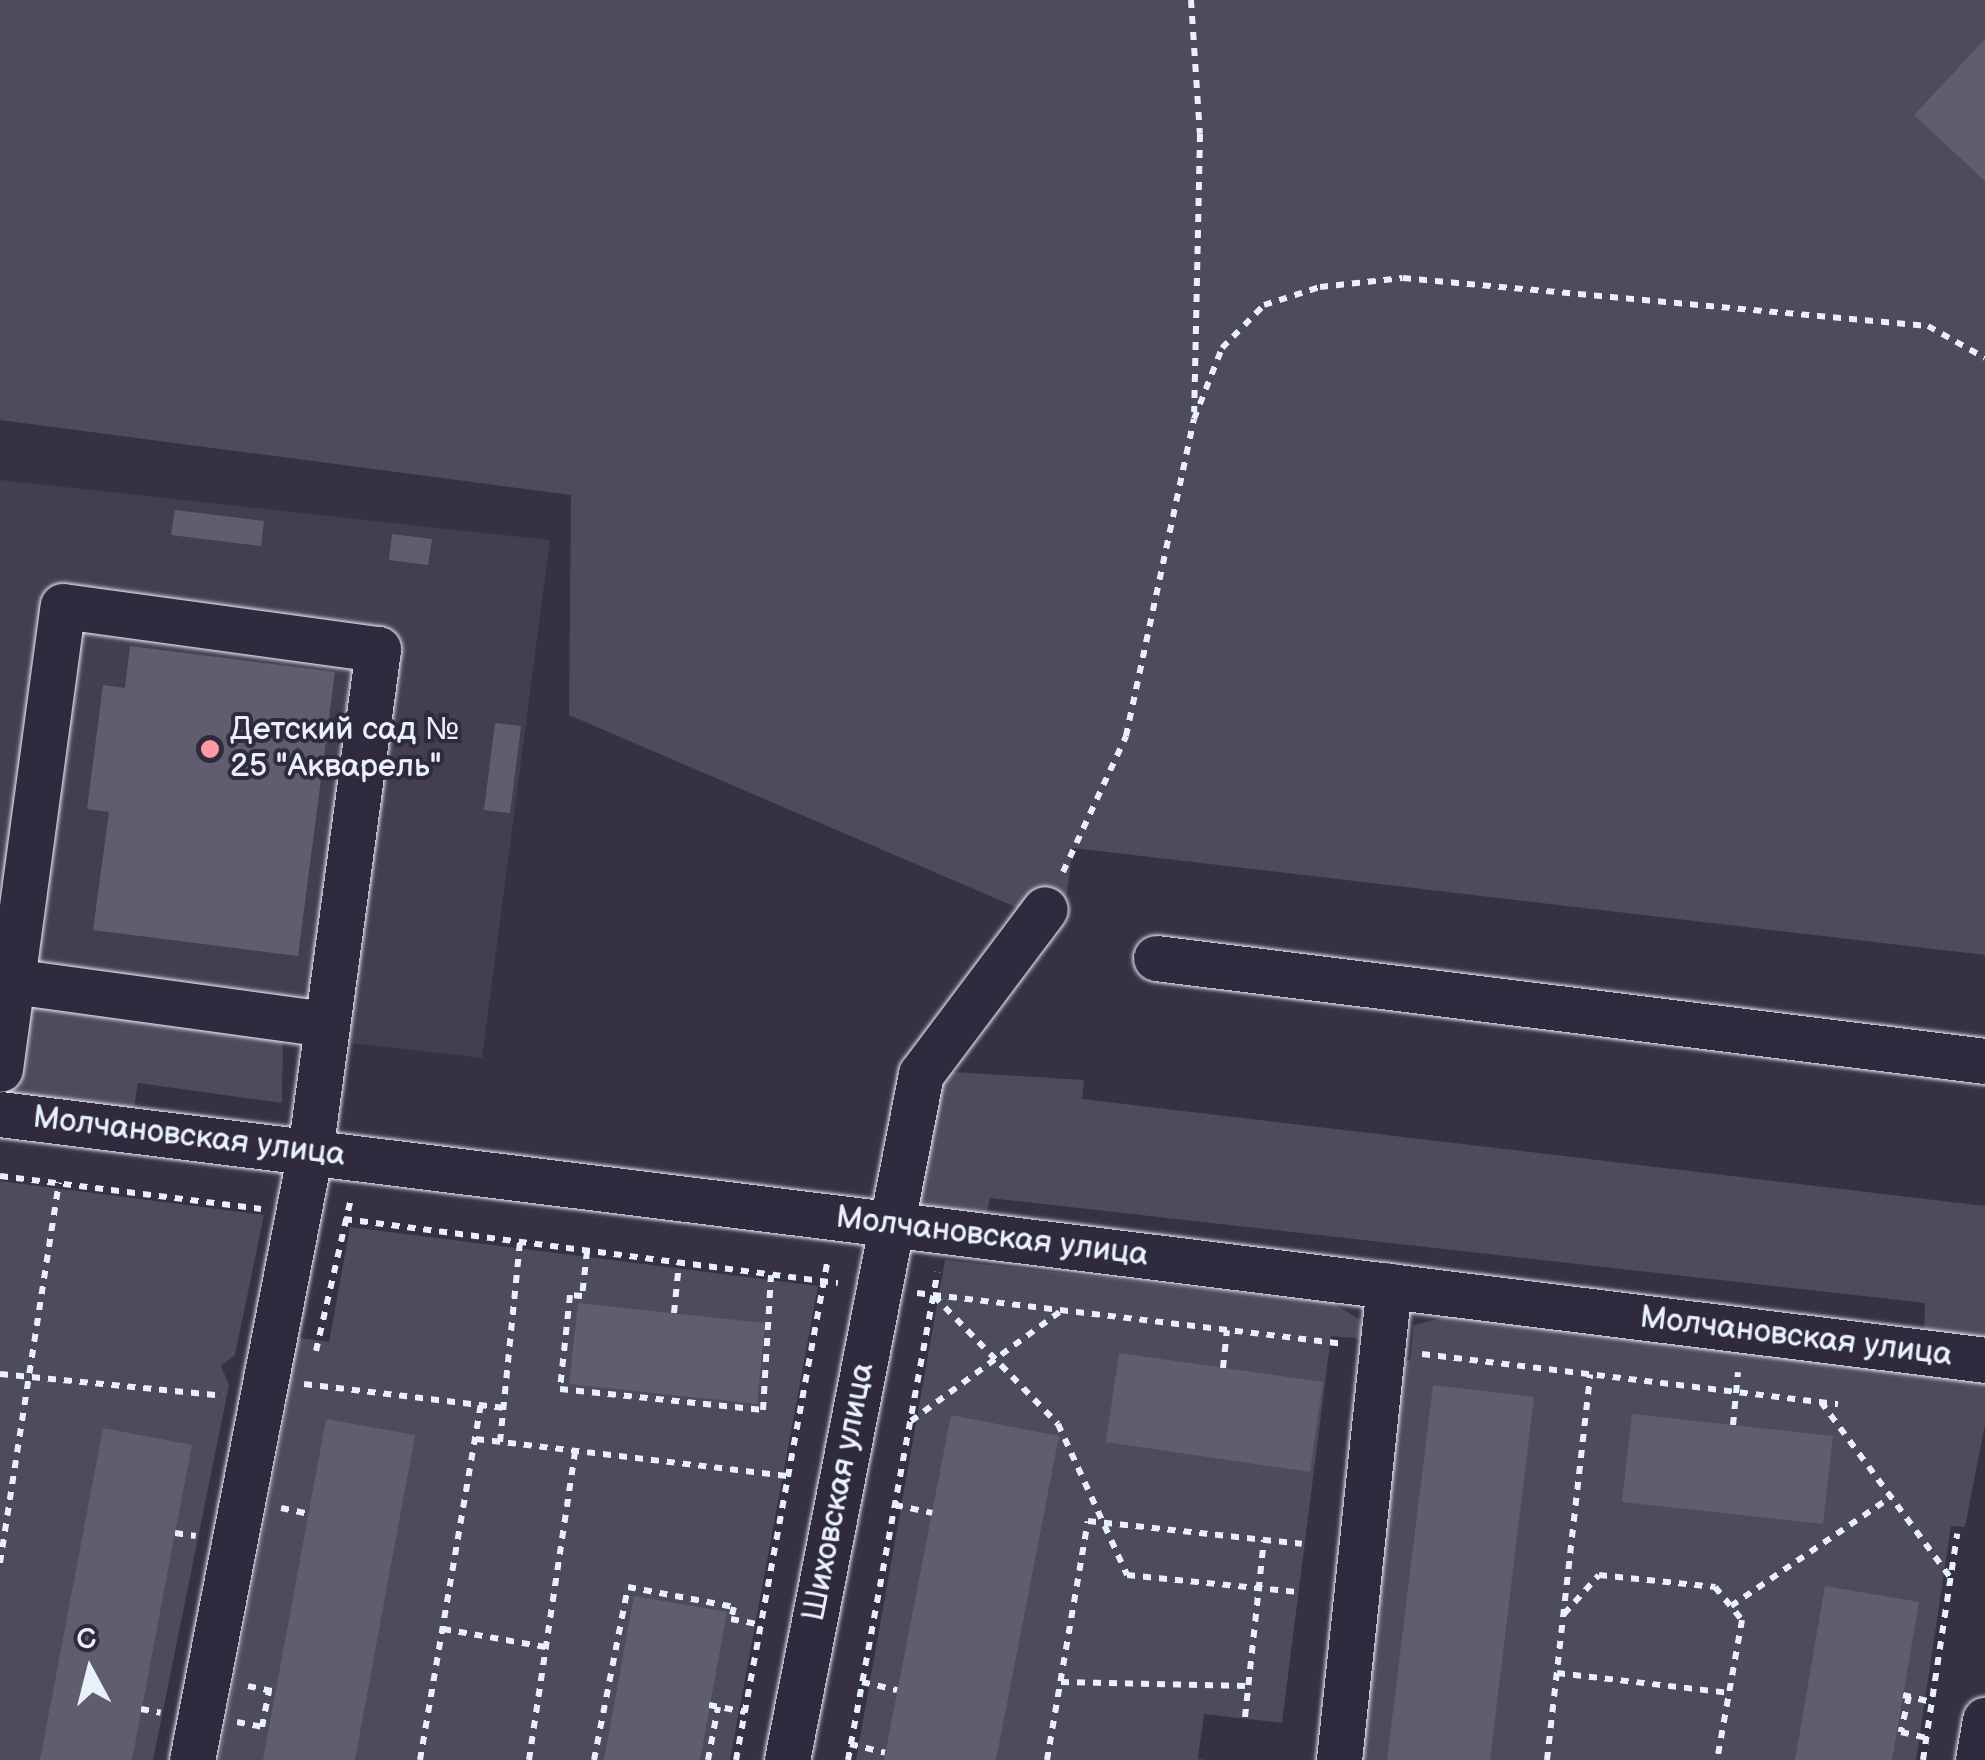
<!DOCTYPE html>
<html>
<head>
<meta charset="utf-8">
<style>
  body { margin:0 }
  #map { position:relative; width:1985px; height:1760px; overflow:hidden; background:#363244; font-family:"Balsamiq Sans",sans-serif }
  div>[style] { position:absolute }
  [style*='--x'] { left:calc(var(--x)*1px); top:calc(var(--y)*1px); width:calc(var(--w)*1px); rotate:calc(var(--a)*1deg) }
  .built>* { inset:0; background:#433f51 }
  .green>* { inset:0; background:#4d4b5c }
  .building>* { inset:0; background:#605e6e }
  .path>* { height:6px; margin-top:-3px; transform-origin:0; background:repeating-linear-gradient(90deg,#e8f1f8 0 8px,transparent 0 16px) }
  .roads { filter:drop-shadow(0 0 2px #e8f1f8) drop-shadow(0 0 2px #e8f1f8) }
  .minor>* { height:45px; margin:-22.5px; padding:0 22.5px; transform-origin:22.5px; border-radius:22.5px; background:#2f2a3d }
  .dots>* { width:28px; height:28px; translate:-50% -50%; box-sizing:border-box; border:5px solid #2f2a3d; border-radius:50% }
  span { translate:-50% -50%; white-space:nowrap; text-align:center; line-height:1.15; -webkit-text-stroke:8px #2f2a3d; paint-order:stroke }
  .poi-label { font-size:32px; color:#e8f1f8 }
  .left { translate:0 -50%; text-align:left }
  .street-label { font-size:32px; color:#e8f1f8 }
  .north { position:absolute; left:40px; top:1620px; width:100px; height:100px; -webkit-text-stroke:8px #2f2a3d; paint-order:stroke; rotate:353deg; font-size:28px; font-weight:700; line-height:40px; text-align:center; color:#e8f1f8 }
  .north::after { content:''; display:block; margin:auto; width:35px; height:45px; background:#e8f1f8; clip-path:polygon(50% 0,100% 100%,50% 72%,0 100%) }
</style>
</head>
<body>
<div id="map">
  <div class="built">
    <div style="clip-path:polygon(0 480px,550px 540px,482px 1058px,0 1003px)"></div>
  </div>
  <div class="green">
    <div style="clip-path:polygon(0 0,1985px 0,1985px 955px,1073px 848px,1062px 927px,569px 715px,571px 495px,0 420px)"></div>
    <div style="clip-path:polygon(36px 1007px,283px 1035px,282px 1103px,138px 1083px,132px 1120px,10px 1098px,25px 1020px)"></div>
    <div style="clip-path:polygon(938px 1071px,1084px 1080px,1082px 1099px,1985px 1206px,1985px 1342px,1924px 1335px,1925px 1303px,990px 1198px,984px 1227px,909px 1217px)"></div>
    <div style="clip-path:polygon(0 1181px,264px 1215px,235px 1355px,221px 1366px,229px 1385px,153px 1760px,0 1760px)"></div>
    <div style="clip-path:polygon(350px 1227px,818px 1286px,730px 1760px,219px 1760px,288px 1402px,278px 1393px,288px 1336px,329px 1342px)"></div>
    <div style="clip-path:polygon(945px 1260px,1333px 1303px,1360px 1320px,1364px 1339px,1331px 1336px,1282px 1723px,1204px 1714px,1198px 1759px,1206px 1760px,856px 1760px)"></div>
    <div style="clip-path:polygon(1450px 1316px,1985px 1375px,1985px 1424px,1965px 1527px,1951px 1526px,1916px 1760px,1358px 1760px,1402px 1360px,1410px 1360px,1414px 1325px)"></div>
  </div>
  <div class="building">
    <div style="clip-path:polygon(1985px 39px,1985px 181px,1914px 115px)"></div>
    <div style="clip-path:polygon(175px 510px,264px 521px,261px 546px,171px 535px)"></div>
    <div style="clip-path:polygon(392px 534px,432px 539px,428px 565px,389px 560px)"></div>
    <div style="clip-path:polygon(130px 646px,335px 672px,298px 956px,93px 930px,109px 812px,87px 809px,103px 685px,125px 688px)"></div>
    <div style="clip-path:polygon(495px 723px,521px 726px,510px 813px,484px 810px)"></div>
    <div style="clip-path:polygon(578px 1303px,765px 1323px,757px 1404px,569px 1384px)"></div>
    <div style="clip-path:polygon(1119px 1353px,1323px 1382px,1310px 1472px,1106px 1442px)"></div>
    <div style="clip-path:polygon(1433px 1385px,1534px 1397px,1490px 1760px,1387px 1760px)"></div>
    <div style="clip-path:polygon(1632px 1414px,1833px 1436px,1823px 1524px,1622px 1502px)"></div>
    <div style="clip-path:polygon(951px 1415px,1059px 1436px,996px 1760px,884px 1760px)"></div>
    <div style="clip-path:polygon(326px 1419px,415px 1435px,355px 1760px,263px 1760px)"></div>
    <div style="clip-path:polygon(103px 1428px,192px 1445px,175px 1533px,132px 1760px,40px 1760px)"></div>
    <div style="clip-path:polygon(1825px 1586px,1919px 1602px,1892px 1760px,1795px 1760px)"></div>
    <div style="clip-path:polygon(634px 1596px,727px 1612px,700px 1760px,604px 1760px)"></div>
  </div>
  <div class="path">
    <div style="--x:1191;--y:0;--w:134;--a:86.2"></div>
    <div style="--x:1200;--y:134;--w:278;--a:91.2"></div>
    <div style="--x:1063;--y:872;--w:150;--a:-65.1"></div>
    <div style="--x:1126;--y:736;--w:324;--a:-77.9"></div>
    <div style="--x:1194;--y:419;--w:76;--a:-68.5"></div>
    <div style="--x:1222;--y:348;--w:60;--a:-45.7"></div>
    <div style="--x:1264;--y:305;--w:59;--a:-17.8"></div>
    <div style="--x:1320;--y:287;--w:83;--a:-6.2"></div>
    <div style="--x:1403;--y:278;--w:527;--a:5.22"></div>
    <div style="--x:1928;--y:326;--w:65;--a:29.3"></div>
    <div style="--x:0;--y:1176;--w:263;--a:7.2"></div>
    <div style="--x:344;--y:1219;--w:498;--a:7.4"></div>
    <div style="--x:587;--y:1251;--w:45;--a:96.3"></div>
    <div style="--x:582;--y:1296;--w:12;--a:-175"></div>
    <div style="--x:570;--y:1295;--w:95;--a:96.1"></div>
    <div style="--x:560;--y:1389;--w:204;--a:5.9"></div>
    <div style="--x:763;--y:1410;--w:135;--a:-86.6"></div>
    <div style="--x:917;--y:1293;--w:428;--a:6.8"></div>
    <div style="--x:934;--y:1296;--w:178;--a:45.9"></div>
    <div style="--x:1058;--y:1424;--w:166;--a:65.4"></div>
    <div style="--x:1127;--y:1575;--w:170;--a:5.7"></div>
    <div style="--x:674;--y:1313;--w:50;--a:-84.3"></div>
    <div style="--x:316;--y:1351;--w:157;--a:-77.1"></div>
    <div style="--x:1422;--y:1354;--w:419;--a:6.9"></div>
    <div style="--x:1223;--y:1368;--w:38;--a:-84"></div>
    <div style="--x:0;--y:1374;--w:224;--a:5.6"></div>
    <div style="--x:304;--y:1384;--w:202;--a:6.8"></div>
    <div style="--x:1821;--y:1402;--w:217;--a:53.6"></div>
    <div style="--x:911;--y:1421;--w:187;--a:-36.3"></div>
    <div style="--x:1733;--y:1425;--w:53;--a:-84.6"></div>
    <div style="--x:476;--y:1439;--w:313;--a:6.8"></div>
    <div style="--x:500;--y:1442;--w:200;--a:-84.3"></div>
    <div style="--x:895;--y:1505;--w:38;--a:12"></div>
    <div style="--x:281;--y:1508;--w:29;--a:12"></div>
    <div style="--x:175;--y:1533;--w:21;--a:8"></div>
    <div style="--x:0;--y:1563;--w:385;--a:-81.2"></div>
    <div style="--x:1731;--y:1606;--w:194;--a:-34.3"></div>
    <div style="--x:1564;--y:1614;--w:52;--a:-48.1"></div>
    <div style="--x:1599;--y:1575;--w:117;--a:5.9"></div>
    <div style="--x:1715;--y:1587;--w:43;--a:50.7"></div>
    <div style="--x:1742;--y:1620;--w:142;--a:100.1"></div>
    <div style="--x:443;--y:1629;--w:104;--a:10"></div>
    <div style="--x:1557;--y:1673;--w:173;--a:6.6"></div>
    <div style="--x:862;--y:1682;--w:36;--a:13"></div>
    <div style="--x:1061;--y:1682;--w:187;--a:1.2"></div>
    <div style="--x:248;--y:1686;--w:29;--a:12"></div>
    <div style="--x:1903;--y:1695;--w:30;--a:14"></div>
    <div style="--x:1909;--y:1696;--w:37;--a:103"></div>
    <div style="--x:1901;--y:1732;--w:27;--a:13"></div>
    <div style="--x:709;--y:1705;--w:37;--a:11"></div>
    <div style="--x:141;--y:1709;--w:20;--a:11"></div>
    <div style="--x:1245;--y:1717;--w:178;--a:-83.9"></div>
    <div style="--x:237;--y:1722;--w:25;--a:11"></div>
    <div style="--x:262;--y:1727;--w:37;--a:-79"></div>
    <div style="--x:850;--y:1744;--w:36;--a:14"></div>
    <div style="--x:420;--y:1760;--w:360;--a:-80.3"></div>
    <div style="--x:529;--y:1760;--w:312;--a:-81.5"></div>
    <div style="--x:594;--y:1760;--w:176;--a:-78.9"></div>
    <div style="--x:628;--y:1587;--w:108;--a:10.7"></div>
    <div style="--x:734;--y:1607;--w:12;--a:104"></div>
    <div style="--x:731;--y:1619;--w:31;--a:11"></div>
    <div style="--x:708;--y:1760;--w:54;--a:-79.3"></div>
    <div style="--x:736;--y:1760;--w:510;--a:-79.61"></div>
    <div style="--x:848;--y:1760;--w:496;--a:-79.6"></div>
    <div style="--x:1047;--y:1760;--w:242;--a:-80.3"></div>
    <div style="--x:1088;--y:1521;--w:215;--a:6.1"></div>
    <div style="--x:1547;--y:1760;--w:388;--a:-83.6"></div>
    <div style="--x:1923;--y:1760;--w:229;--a:-81.4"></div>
  </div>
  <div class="roads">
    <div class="minor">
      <div style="--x:1156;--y:958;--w:835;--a:7.08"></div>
      <div style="--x:12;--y:981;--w:318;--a:7.8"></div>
      <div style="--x:0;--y:1069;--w:467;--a:-82.3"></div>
      <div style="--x:63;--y:606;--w:318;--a:7.8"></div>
      <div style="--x:378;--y:649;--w:508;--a:97.7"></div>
      <div style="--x:310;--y:1152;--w:619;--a:100.98"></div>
      <div style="--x:0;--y:1114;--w:2000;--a:7.06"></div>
      <div style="--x:787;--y:1760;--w:699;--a:-78.95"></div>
      <div style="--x:921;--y:1074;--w:206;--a:-53.1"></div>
      <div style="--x:1339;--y:1760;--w:477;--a:-84"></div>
      <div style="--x:1978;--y:1760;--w:41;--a:-80.1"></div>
    </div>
  </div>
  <div class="dots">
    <div style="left:210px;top:749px;background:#ff9aa2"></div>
  </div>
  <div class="poi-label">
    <span class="left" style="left:230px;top:749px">Детский сад №<br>25 "Акварель"</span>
  </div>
  <div class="street-label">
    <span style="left:189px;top:1137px;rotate:7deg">Молчановская улица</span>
    <span style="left:992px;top:1237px;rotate:7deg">Молчановская улица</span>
    <span style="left:1796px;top:1337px;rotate:7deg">Молчановская улица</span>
    <span style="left:839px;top:1492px;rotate:-79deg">Шиховская улица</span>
  </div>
  <div class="north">С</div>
</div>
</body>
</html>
